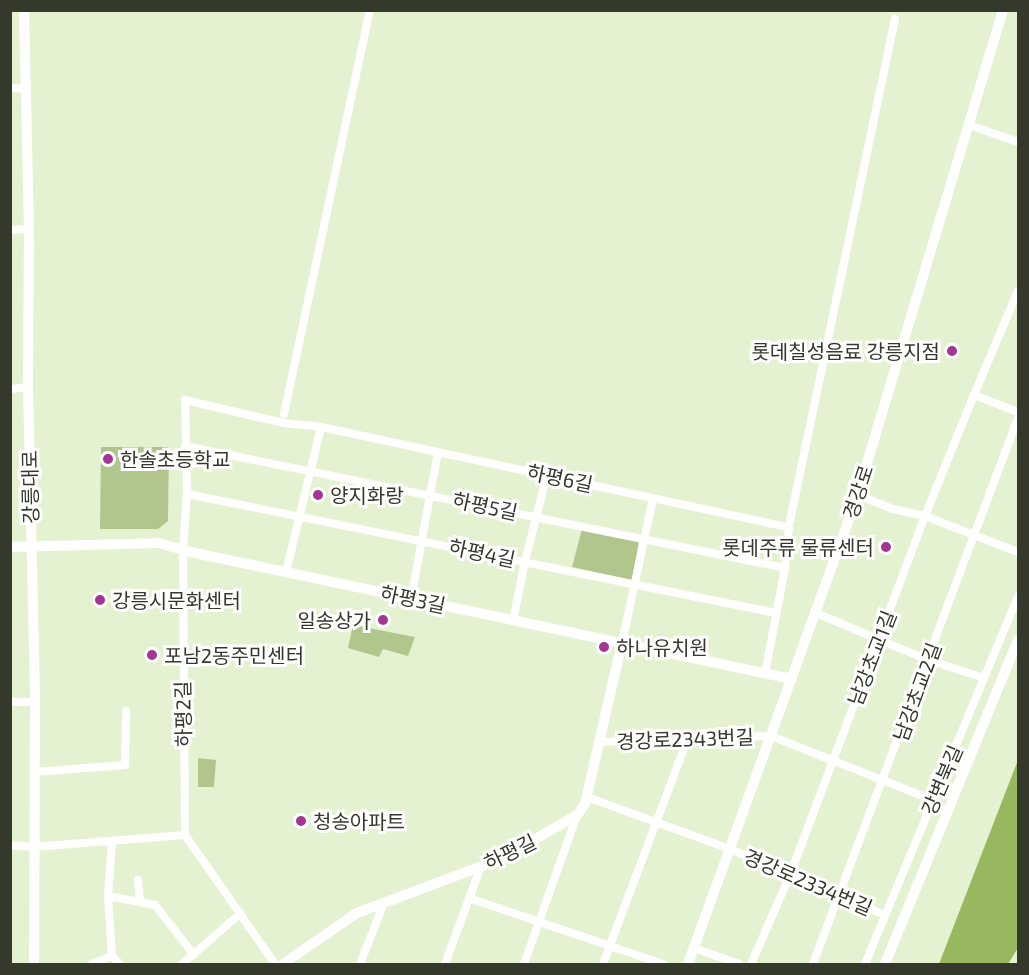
<!DOCTYPE html>
<html>
<head>
<meta charset="utf-8">
<style>
  body { margin:0 }
  #map { position:relative; width:1029px; height:975px; overflow:hidden; background:#e5f2d1; font-family:"Exo 2","Noto Sans KR",sans-serif }
  div>[style] { position:absolute }
  [style*='--x'] { left:calc(var(--x)*1px); top:calc(var(--y)*1px); width:calc(var(--w)*1px); rotate:calc(var(--a)*1deg) }
  .green>* { inset:0; background:#b0c68d }
  .water>* { inset:0; background:#98b85f }
  .street>* { height:8px; margin:-4px; padding:0 4px; transform-origin:4px; border-radius:4px; background:#fff }
  .secondary>* { height:10px; margin:-5px; padding:0 5px; transform-origin:5px; border-radius:5px; background:#fff }
  .dots>* { width:16px; height:16px; translate:-50% -50%; box-sizing:border-box; border:3px solid #fff; border-radius:50% }
  span { translate:-50% -50%; white-space:nowrap; text-align:center; line-height:1.15; -webkit-text-stroke:6px #fff; paint-order:stroke }
  .poi-label { font-size:20px; color:#34392c }
  .right { translate:-100% -50%; text-align:right }
  .left { translate:0 -50%; text-align:left }
  .street-label { font-size:20px; color:#34392c }
  .frame { position:absolute; inset:0; border:12px solid #34392c; pointer-events:none }
</style>
</head>
<body>
<div id="map">
  <div class="green">
    <div style="clip-path:polygon(101px 447px,169px 447px,168px 521px,158px 529px,100px 529px)"></div>
    <div style="clip-path:polygon(582px 529px,639px 541px,632px 580px,572px 567px)"></div>
    <div style="clip-path:polygon(353px 625px,415px 637px,408px 656px,383px 649px,379px 657px,348px 648px)"></div>
    <div style="clip-path:polygon(198px 758px,216px 760px,214px 787px,198px 787px)"></div>
  </div>
  <div class="water">
    <div style="clip-path:polygon(1018px 760px,1018px 948px,1008px 964px,939px 964px)"></div>
  </div>
  <div class="street">
    <div style="--x:10;--y:88;--w:14;--a:4"></div>
    <div style="--x:969;--y:125;--w:52;--a:19.1"></div>
    <div style="--x:10;--y:230;--w:19;--a:-3"></div>
    <div style="--x:10;--y:389;--w:18;--a:-6"></div>
    <div style="--x:974;--y:395;--w:113;--a:-67.1"></div>
    <div style="--x:284;--y:414;--w:413;--a:-78"></div>
    <div style="--x:185;--y:446;--w:612;--a:11.49"></div>
    <div style="--x:187;--y:494;--w:601;--a:11.42"></div>
    <div style="--x:858;--y:495;--w:38;--a:22"></div>
    <div style="--x:893;--y:509;--w:33;--a:12"></div>
    <div style="--x:925;--y:516;--w:100;--a:21.2"></div>
    <div style="--x:790;--y:521;--w:513;--a:-78.19"></div>
    <div style="--x:286;--y:572;--w:149;--a:-76.4"></div>
    <div style="--x:411;--y:599;--w:149;--a:-79.6"></div>
    <div style="--x:816;--y:613;--w:121;--a:22.8"></div>
    <div style="--x:928;--y:660;--w:59;--a:17.8"></div>
    <div style="--x:513;--y:621;--w:61;--a:-78.7"></div>
    <div style="--x:525;--y:561;--w:89;--a:-75.7"></div>
    <div style="--x:622;--y:643;--w:148;--a:-77.9"></div>
    <div style="--x:10;--y:702;--w:25;--a:0"></div>
    <div style="--x:599;--y:742;--w:172;--a:-2"></div>
    <div style="--x:771;--y:736;--w:174;--a:21.6"></div>
    <div style="--x:35;--y:772;--w:90;--a:-4.4"></div>
    <div style="--x:125;--y:765;--w:54;--a:-88.9"></div>
    <div style="--x:587;--y:797;--w:152;--a:20"></div>
    <div style="--x:730;--y:849;--w:168;--a:23.1"></div>
    <div style="--x:112;--y:841;--w:55;--a:94.2"></div>
    <div style="--x:108;--y:896;--w:60;--a:86.2"></div>
    <div style="--x:112;--y:956;--w:11;--a:45"></div>
    <div style="--x:10;--y:845;--w:23;--a:5"></div>
    <div style="--x:33;--y:847;--w:152;--a:-4.5"></div>
    <div style="--x:138;--y:880;--w:22;--a:85"></div>
    <div style="--x:108;--y:896;--w:48;--a:10.8"></div>
    <div style="--x:155;--y:905;--w:63;--a:52"></div>
    <div style="--x:469;--y:898;--w:205;--a:18.8"></div>
    <div style="--x:694;--y:948;--w:48;--a:19.6"></div>
    <div style="--x:92;--y:964;--w:22;--a:-22"></div>
    <div style="--x:182;--y:964;--w:77;--a:-40.8"></div>
    <div style="--x:275;--y:964;--w:157;--a:-124.9"></div>
    <div style="--x:185;--y:835;--w:285;--a:-90.4"></div>
    <div style="--x:183;--y:550;--w:56;--a:-85.9"></div>
    <div style="--x:187;--y:494;--w:94;--a:-91.2"></div>
    <div style="--x:185;--y:400;--w:102;--a:13.1"></div>
    <div style="--x:284;--y:423;--w:37;--a:6"></div>
    <div style="--x:321;--y:427;--w:479;--a:12.1"></div>
    <div style="--x:789;--y:527;--w:41;--a:95.6"></div>
    <div style="--x:785;--y:568;--w:108;--a:100.7"></div>
    <div style="--x:360;--y:964;--w:66;--a:-68.5"></div>
    <div style="--x:445;--y:964;--w:104;--a:-69.8"></div>
    <div style="--x:524;--y:964;--w:158;--a:-70.4"></div>
    <div style="--x:603;--y:964;--w:239;--a:-69.4"></div>
    <div style="--x:751;--y:964;--w:97;--a:-66.3"></div>
    <div style="--x:790;--y:875;--w:384;--a:-69.4"></div>
    <div style="--x:925;--y:516;--w:131;--a:-68"></div>
    <div style="--x:974;--y:395;--w:47;--a:21.1"></div>
    <div style="--x:813;--y:964;--w:583;--a:-69.42"></div>
    <div style="--x:865;--y:964;--w:399;--a:-67.4"></div>
  </div>
  <div class="secondary">
    <div style="--x:24;--y:10;--w:219;--a:88.7"></div>
    <div style="--x:29;--y:229;--w:158;--a:90.4"></div>
    <div style="--x:28;--y:387;--w:315;--a:88.7"></div>
    <div style="--x:35;--y:702;--w:262;--a:90.2"></div>
    <div style="--x:10;--y:547;--w:148;--a:-1.5"></div>
    <div style="--x:158;--y:543;--w:38;--a:15"></div>
    <div style="--x:195;--y:553;--w:610;--a:11.92"></div>
    <div style="--x:283;--y:964;--w:90;--a:-34.6"></div>
    <div style="--x:357;--y:913;--w:156;--a:-20.6"></div>
    <div style="--x:503;--y:858;--w:86;--a:-30.2"></div>
    <div style="--x:577;--y:815;--w:14;--a:-54"></div>
    <div style="--x:585;--y:804;--w:165;--a:-77.1"></div>
    <div style="--x:688;--y:964;--w:490;--a:-70.1"></div>
    <div style="--x:855;--y:503;--w:515;--a:-73.29"></div>
    <div style="--x:885;--y:964;--w:350;--a:-67.7"></div>
  </div>
  <div class="dots">
    <div style="left:952px;top:351px;background:#a53592"></div>
    <div style="left:108px;top:459px;background:#a53592"></div>
    <div style="left:318px;top:495px;background:#a53592"></div>
    <div style="left:886px;top:547px;background:#a53592"></div>
    <div style="left:100px;top:600px;background:#a53592"></div>
    <div style="left:383px;top:620px;background:#a53592"></div>
    <div style="left:604px;top:647px;background:#a53592"></div>
    <div style="left:152px;top:655px;background:#a53592"></div>
    <div style="left:301px;top:821px;background:#a53592"></div>
  </div>
  <div class="poi-label">
    <span class="right" style="left:940px;top:351px">롯데칠성음료 강릉지점</span>
    <span class="left" style="left:120px;top:459px">한솔초등학교</span>
    <span class="left" style="left:330px;top:495px">양지화랑</span>
    <span class="right" style="left:874px;top:547px">롯데주류 물류센터</span>
    <span class="left" style="left:112px;top:600px">강릉시문화센터</span>
    <span class="right" style="left:371px;top:620px">일송상가</span>
    <span class="left" style="left:616px;top:647px">하나유치원</span>
    <span class="left" style="left:164px;top:655px">포남2동주민센터</span>
    <span class="left" style="left:313px;top:821px">청송아파트</span>
  </div>
  <div class="street-label">
    <span style="left:560px;top:478px;rotate:12deg">하평6길</span>
    <span style="left:30px;top:487px;rotate:-91deg">강릉대로</span>
    <span style="left:858px;top:492px;rotate:-72deg">경강로</span>
    <span style="left:485px;top:506px;rotate:12deg">하평5길</span>
    <span style="left:482px;top:553px;rotate:12deg">하평4길</span>
    <span style="left:413px;top:599px;rotate:12deg">하평3길</span>
    <span style="left:872px;top:658px;rotate:-69deg">남강초교1길</span>
    <span style="left:917px;top:692px;rotate:-70deg">남강초교2길</span>
    <span style="left:183px;top:714px;rotate:-91deg">하평2길</span>
    <span style="left:685px;top:739px;rotate:-2deg">경강로2343번길</span>
    <span style="left:942px;top:780px;rotate:-67deg">강변북길</span>
    <span style="left:510px;top:852px;rotate:-26deg">하평길</span>
    <span style="left:808px;top:882px;rotate:23deg">경강로2334번길</span>
  </div>
  <div class="frame"></div>
</div>
</body>
</html>
